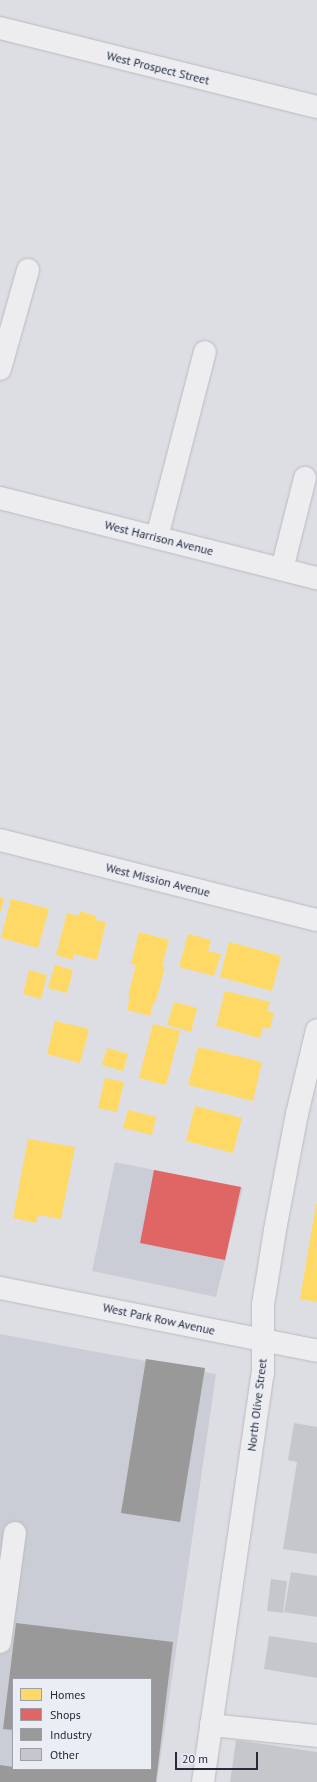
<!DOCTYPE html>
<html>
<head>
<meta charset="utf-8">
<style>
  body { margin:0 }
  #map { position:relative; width:317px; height:1782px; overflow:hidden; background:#dddee3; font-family:"PT Sans",sans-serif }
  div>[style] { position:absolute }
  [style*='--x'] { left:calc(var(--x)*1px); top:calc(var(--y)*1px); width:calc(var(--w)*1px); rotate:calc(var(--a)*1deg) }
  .built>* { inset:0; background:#cbcdd6 }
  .homes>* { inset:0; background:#ffd966 }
  .shops>* { inset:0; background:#e06666 }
  .industry>* { inset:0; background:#999 }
  .building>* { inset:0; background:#c6c7cb }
  .roads { filter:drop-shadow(0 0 1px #b9babf) drop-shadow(0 0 1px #b9babf) }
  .minor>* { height:22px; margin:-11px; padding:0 11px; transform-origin:11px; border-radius:11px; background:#ededf0 }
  span { translate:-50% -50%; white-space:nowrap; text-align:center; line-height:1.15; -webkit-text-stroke:4px #eaedf3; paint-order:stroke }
  .street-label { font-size:12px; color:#262a3b }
  .legend { position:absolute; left:12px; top:1678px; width:140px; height:92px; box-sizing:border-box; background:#eaedf3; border:1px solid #9c9fa9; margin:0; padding:5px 7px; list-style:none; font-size:12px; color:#262a3b }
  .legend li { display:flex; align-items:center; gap:8px; height:20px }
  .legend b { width:20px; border:1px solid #9c9fa9 }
  .scale { position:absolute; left:175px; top:1752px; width:83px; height:18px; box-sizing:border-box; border:2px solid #262a3b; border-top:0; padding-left:5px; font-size:12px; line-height:14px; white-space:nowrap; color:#262a3b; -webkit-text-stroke:3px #eaedf3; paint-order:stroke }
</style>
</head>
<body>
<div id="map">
  <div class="built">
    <div style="clip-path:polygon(115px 1162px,243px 1188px,216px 1297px,92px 1271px)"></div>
    <div style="clip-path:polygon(evenodd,0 1334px,216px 1374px,157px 1782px,0 1782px,0 1334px,13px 1679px,151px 1679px,151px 1769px,13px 1769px,13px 1679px)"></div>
  </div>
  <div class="homes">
    <div style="clip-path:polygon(0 897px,4px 898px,1px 911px,0 911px)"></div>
    <div style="clip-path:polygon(11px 899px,49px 909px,38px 948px,1px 938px)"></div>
    <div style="clip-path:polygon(80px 911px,96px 916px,95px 920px,106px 922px,97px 960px,74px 954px,73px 960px,56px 955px,67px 913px,79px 916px)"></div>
    <div style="clip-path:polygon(139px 932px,169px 940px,162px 966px,165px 967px,155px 1004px,153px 1003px,150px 1016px,127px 1010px,130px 996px,128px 996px,136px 965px,131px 964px)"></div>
    <div style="clip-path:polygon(188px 934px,211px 940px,208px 951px,221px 954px,214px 976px,179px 967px)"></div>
    <div style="clip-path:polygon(229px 942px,281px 956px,272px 991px,220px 977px)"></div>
    <div style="clip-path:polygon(55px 965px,73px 970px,67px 993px,48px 988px)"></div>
    <div style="clip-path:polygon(29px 970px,47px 975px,41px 999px,23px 994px)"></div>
    <div style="clip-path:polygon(225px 991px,270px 1002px,267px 1011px,274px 1013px,270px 1029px,263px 1027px,260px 1038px,216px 1026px)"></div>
    <div style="clip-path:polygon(174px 1002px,197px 1008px,191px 1032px,167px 1025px)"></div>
    <div style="clip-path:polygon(55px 1021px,89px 1029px,80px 1063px,47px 1054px)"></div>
    <div style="clip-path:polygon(153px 1024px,180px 1031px,166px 1085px,139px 1078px)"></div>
    <div style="clip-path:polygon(198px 1047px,262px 1062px,253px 1101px,188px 1085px)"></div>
    <div style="clip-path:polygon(107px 1048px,128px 1054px,123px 1071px,102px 1065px)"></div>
    <div style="clip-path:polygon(105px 1078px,124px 1082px,117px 1112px,98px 1108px)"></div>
    <div style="clip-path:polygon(195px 1106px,242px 1118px,233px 1153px,186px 1141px)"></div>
    <div style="clip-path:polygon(128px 1110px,156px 1117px,152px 1135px,123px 1128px)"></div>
    <div style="clip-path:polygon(28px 1139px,75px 1147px,61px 1219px,38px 1215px,36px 1223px,13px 1218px)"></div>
    <div style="clip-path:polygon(316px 1204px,317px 1204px,317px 1302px,300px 1299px)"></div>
  </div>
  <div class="shops">
    <div style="clip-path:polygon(154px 1170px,241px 1187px,225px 1260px,140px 1243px)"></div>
  </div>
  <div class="industry">
    <div style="clip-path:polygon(146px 1359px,205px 1368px,180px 1522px,121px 1513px)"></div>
    <div style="clip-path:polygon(16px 1623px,173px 1642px,156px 1782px,0 1782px,0 1765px,13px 1767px,13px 1769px,151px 1769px,151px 1679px,13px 1679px,13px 1730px,3px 1729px)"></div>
  </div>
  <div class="building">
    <div style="clip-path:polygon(294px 1423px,317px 1427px,317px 1554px,283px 1549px,297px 1462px,288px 1460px)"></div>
    <div style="clip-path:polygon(291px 1572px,317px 1576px,317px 1617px,284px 1612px)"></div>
    <div style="clip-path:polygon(271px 1579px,287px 1581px,283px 1613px,267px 1611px)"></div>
    <div style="clip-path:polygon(269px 1636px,317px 1643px,317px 1678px,264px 1669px)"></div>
    <div style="clip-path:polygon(236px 1740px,317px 1752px,317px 1782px,230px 1782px)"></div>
  </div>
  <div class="roads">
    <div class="minor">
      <div style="--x:0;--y:28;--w:327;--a:14"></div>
      <div style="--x:0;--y:369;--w:103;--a:-74.2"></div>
      <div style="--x:0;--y:498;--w:327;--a:14.2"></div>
      <div style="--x:157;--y:537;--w:191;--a:-75.5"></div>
      <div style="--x:282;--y:569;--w:94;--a:-75.8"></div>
      <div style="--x:0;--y:840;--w:327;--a:14.2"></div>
      <div style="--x:0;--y:1288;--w:323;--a:11.2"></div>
      <div style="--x:0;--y:1642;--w:110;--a:-82.2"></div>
      <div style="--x:211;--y:1725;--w:107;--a:5.9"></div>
      <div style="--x:203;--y:1782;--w:413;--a:-81.7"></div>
      <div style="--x:263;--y:1373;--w:68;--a:-90"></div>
      <div style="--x:263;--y:1305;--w:76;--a:-80.9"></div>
      <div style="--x:275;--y:1230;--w:118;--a:-79.3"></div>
      <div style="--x:297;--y:1114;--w:86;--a:-76.6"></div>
    </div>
  </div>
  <div class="street-label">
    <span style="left:158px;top:68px;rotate:14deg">West Prospect Street</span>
    <span style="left:159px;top:538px;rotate:14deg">West Harrison Avenue</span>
    <span style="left:158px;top:880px;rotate:14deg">West Mission Avenue</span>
    <span style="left:159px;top:1319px;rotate:12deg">West Park Row Avenue</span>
    <span style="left:257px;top:1405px;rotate:-83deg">North Olive Street</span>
  </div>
  <ul class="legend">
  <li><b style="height:11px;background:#ffd966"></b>Homes</li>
  <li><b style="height:11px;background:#e06666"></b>Shops</li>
  <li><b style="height:11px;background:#999"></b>Industry</li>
  <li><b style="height:11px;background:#c6c7cb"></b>Other</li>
  </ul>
  <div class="scale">20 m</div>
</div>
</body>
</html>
